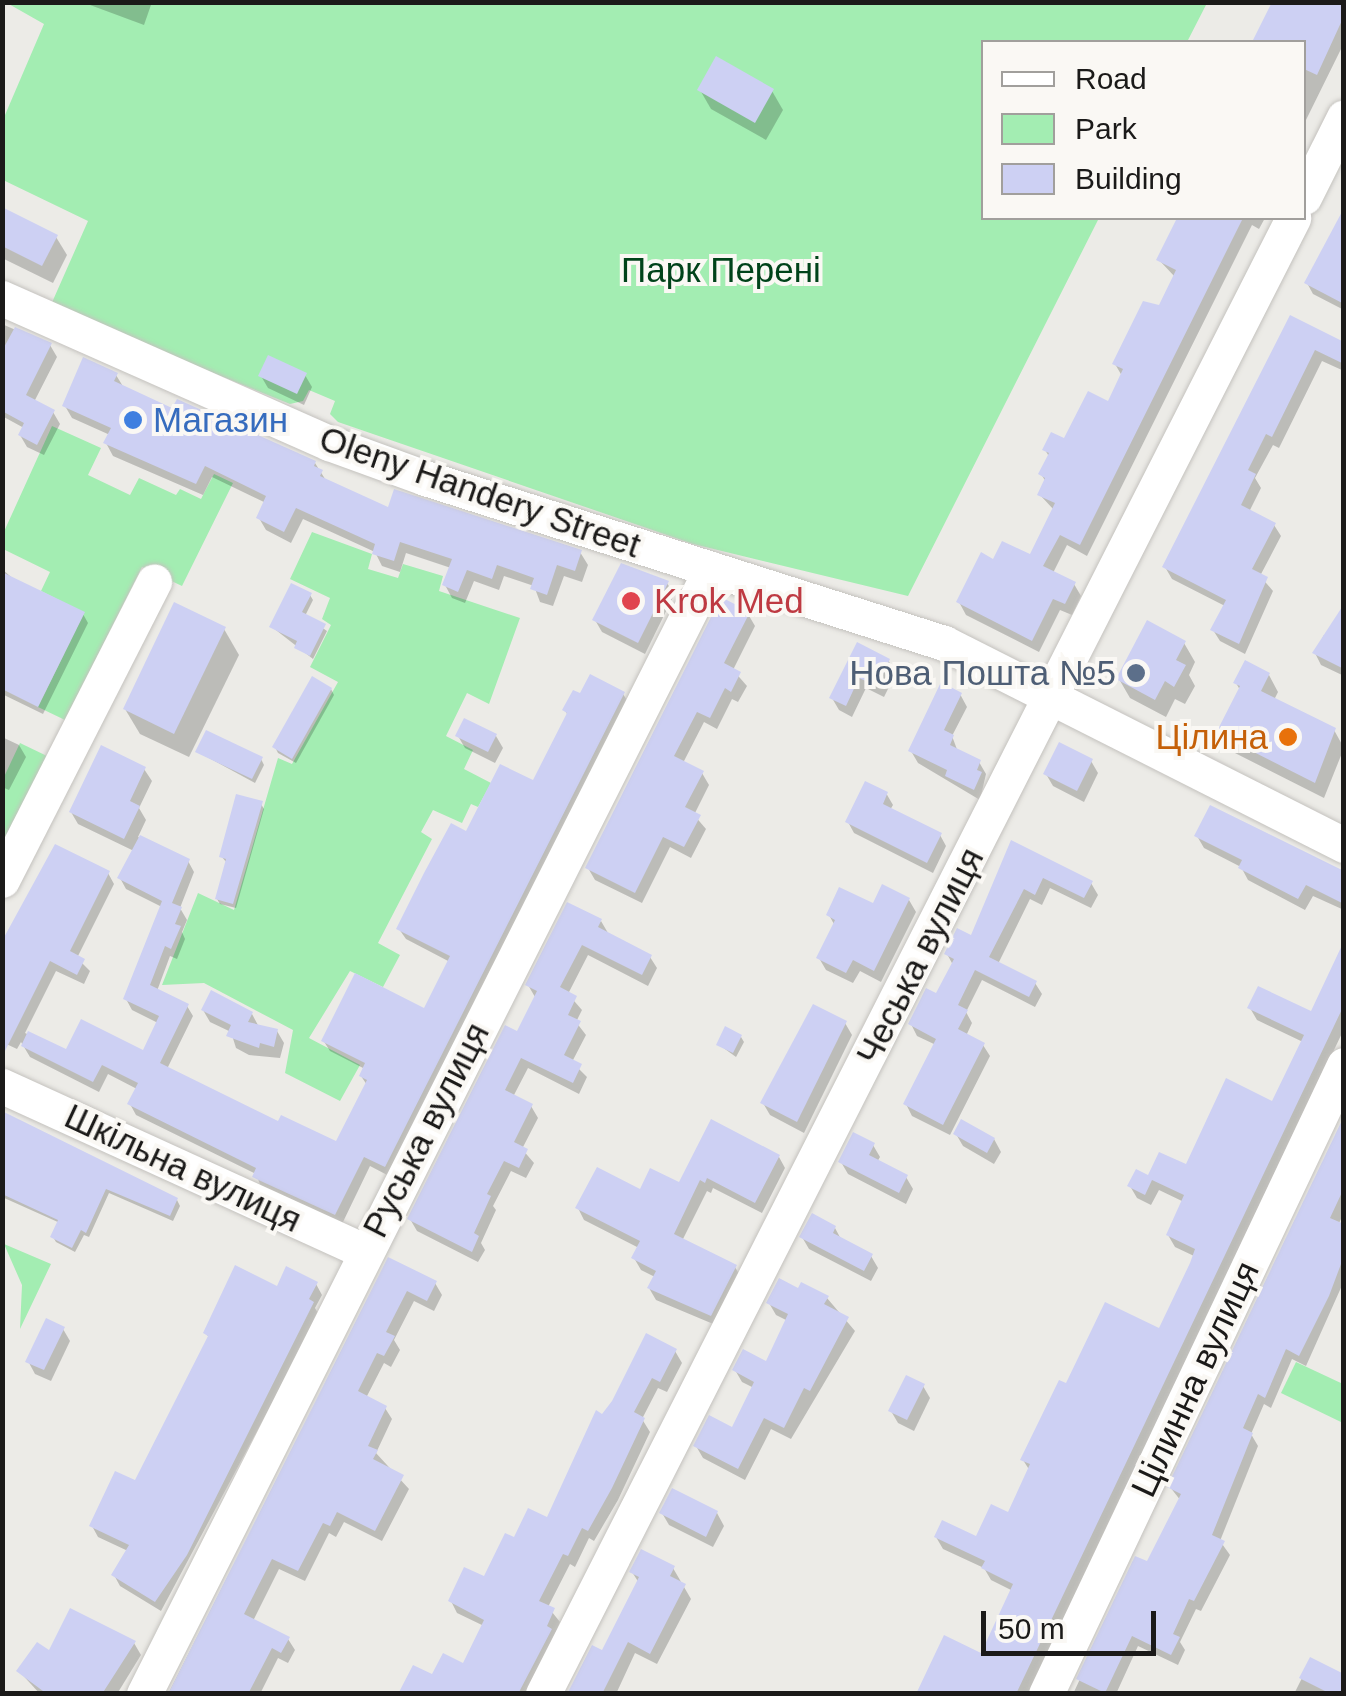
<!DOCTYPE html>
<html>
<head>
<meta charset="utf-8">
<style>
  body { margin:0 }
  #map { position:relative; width:1346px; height:1696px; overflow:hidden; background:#ecebe7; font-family:Arial,sans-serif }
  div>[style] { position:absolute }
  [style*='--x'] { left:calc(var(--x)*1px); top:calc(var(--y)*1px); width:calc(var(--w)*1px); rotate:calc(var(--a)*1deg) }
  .green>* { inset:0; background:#a3edb2 }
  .shadow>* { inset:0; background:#0003 }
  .building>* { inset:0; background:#cdd0f3 }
  .roads { filter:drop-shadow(0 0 2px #c4c2be) drop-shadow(0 0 2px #c4c2be) }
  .minor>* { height:35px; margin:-17.5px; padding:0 17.5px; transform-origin:17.5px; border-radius:17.5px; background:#fff }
  .dots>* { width:28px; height:28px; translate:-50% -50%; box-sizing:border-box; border:5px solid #faf8f4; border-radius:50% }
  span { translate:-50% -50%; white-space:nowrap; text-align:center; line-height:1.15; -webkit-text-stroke:8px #faf8f4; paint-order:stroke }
  .park-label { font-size:35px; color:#00431a }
  .shop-label { font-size:35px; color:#366cbe }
  .left { translate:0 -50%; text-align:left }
  .street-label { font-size:35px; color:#1b1a19 }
  .health-label { font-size:35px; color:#be3a42 }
  .service-label { font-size:35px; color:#4e5e75 }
  .right { translate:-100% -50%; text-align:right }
  .food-label { font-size:35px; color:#c56008 }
  .frame { position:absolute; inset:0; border:5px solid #1b1a19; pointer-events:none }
  .legend { position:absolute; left:981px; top:40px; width:325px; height:180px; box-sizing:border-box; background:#faf8f4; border:2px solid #a19f9c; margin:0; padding:12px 18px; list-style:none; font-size:30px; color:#1b1a19 }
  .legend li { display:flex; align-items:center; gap:20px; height:50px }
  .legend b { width:50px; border:2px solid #a19f9c }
  .scale { position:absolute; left:981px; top:1611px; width:175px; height:45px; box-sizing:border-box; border:5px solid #1b1a19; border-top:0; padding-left:12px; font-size:30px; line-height:35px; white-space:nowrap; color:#1b1a19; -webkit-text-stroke:8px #faf8f4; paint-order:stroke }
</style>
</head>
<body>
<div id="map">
  <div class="green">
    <div style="clip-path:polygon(7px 3px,1207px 3px,1187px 42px,984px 42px,984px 218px,1099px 218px,908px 596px,693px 544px,338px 422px,330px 414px,335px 401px,309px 390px,303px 401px,290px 404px,50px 307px,88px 221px,3px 180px,2px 122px,44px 24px)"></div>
    <div style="clip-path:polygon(52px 426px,101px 448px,88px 475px,130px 495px,139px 478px,176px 495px,180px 489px,201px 499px,214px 474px,233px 483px,182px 586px,142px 567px,65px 720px,38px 707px,84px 613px,41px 591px,50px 572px,3px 549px,2px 536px)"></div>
    <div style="clip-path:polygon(312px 532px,372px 554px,368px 569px,398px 578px,403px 564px,443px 576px,439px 591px,520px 618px,489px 704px,467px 693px,446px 736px,473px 750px,464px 769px,491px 783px,478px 807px,471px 804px,462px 823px,433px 810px,421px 832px,432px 839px,378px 943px,400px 955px,383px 987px,350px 971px,309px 1038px,360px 1065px,340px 1101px,285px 1073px,293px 1030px,204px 983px,162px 985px,198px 893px,234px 910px,278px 758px,292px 764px,338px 682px,310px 667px,331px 625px,322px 619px,330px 598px,290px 579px)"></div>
    <div style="clip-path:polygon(20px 743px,47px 756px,3px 844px,3px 779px)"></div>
    <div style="clip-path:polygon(4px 1244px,51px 1264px,20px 1329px,22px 1285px)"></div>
    <div style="clip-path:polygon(1296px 1362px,1343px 1384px,1343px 1423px,1281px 1393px)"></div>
  </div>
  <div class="shadow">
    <div style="clip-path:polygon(82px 2px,152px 2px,144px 25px)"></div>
    <div style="clip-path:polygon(1344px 2px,1344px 43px,1304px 124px,1304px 42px,1255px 42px,1272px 9px)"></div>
    <div style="clip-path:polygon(700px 90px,772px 91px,783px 110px,766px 140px,711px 109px)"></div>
    <div style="clip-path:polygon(1344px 209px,1344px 310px,1313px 294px,1307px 283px)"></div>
    <div style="clip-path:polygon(2px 210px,56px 237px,67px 255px,53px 283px,2px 258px)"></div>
    <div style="clip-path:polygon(1180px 218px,1265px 218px,1259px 229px,1252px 225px,1087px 556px,1067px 545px,1053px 573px,1074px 584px,1081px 596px,1072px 615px,1060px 610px,1039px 652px,966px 615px,959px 602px,994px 562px,1031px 557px,1054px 510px,1040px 495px,1046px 482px,1041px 474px,1050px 458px,1045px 450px,1065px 442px,1109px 404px,1122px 376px,1115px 364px,1160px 307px,1175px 277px,1159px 260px)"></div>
    <div style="clip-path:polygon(1291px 318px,1344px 345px,1344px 371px,1322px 361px,1279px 448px,1273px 445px,1255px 478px,1261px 488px,1249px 512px,1274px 525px,1281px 536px,1260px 576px,1273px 591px,1245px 654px,1220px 641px,1213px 630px,1225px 606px,1172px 579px,1165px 567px)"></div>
    <div style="clip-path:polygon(2px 324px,50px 345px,57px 357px,34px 402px,53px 412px,60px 424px,44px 455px,27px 447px,20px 435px,24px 428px,2px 416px,2px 357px,7px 348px,2px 345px)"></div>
    <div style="clip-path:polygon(116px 375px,124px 388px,173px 412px,315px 463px,327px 482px,389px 510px,580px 552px,588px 565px,582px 582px,564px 576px,553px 606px,540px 602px,534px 586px,504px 576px,499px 590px,474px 581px,465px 603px,452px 598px,445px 585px,451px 568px,406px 553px,400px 572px,382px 566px,375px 552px,303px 519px,291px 543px,266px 530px,259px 518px,266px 503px,212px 477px,203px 495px,113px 456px,106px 443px,110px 435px,72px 418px,65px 406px)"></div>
    <div style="clip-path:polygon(305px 375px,312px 387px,304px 405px,268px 388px,261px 376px)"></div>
    <div style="clip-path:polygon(2px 569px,18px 583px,83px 614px,88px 623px,43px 714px,2px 694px)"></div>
    <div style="clip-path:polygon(667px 583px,674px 595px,645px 654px,602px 632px,595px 620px)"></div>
    <div style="clip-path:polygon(310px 595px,313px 600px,305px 616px,327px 631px,313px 659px,272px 627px)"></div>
    <div style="clip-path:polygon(1344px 610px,1344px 682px,1342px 675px,1321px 665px,1315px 653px,1324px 635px,1329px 637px)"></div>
    <div style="clip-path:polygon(748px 614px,755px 626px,733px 670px,747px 686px,738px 702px,732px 699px,717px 729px,704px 722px,683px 763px,702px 773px,709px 785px,694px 815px,706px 829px,691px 858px,670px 847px,642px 903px,595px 880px,588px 868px)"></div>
    <div style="clip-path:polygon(224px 629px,239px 655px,189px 757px,140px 734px,125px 709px)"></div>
    <div style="clip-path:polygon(1184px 643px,1195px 662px,1189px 675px,1195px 686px,1185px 704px,1175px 699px,1166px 717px,1130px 698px,1119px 679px)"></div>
    <div style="clip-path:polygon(858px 645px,888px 660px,896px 673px,884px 697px,866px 688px,852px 717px,839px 710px,832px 698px)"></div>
    <div style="clip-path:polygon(1269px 675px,1278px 692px,1274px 700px,1334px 730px,1344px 748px,1324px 798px,1229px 750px,1219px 733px,1240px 690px,1236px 683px)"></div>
    <div style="clip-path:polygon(331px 689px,334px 695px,296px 763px,278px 753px,275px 747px)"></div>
    <div style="clip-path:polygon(623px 694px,630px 705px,391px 1177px,370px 1166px,342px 1224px,261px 1187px,256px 1174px,136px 1115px,130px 1104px,137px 1089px,108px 1074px,99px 1092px,30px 1057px,21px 1042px,17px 1049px,2px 1042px,2px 947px,108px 873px,114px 884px,77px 958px,90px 971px,84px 984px,56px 971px,25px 1033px,68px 1053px,144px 1053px,158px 1023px,132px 1010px,126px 999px,162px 907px,126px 889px,120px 878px,134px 851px,78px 824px,71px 812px,144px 769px,152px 781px,139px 808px,146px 820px,138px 837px,188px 861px,194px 872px,180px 908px,187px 920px,182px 932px,185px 939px,177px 959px,170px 956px,157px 991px,187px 1006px,193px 1016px,167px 1069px,279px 1124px,337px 1144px,367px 1085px,361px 1076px,365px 1069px,330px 1051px,323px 1040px,425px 1011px,450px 962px,406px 939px,399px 929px,468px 834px,534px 784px,568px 716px,565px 710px)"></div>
    <div style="clip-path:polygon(960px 694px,967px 707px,952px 736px,958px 752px,979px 762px,986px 774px,980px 800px,918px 763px,911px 751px)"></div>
    <div style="clip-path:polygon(458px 736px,496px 736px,503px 748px,495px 763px,465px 748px)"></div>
    <div style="clip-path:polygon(2px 737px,19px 745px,26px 757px,9px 790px,2px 787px)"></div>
    <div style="clip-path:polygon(198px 752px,261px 759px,264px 765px,255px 783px)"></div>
    <div style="clip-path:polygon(1091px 761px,1098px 773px,1084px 802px,1053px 786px,1046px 774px)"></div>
    <div style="clip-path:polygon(886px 793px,893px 805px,890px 810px,940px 835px,946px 846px,933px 873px,854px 833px,848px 822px)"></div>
    <div style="clip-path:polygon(261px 804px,264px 809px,236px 908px,220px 904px,217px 899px,227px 863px,221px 856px)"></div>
    <div style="clip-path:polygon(1197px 836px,1344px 874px,1344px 910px,1313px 896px,1305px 910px,1248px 880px,1241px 867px,1204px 848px)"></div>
    <div style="clip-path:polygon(1013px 844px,1091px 883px,1098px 895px,1091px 908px,1050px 888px,1042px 905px,1030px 899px,998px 964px,1035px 983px,1042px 994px,1035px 1007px,982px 980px,966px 1012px,972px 1023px,966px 1036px,983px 1045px,990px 1056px,950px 1135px,912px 1116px,906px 1104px,936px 1045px,917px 1036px,911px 1024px,937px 996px,953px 965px,947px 954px,972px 938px)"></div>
    <div style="clip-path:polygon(909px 900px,916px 912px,881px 982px,860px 971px,853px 983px,826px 970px,819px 958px,835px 926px,829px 915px)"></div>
    <div style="clip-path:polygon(601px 921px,608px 933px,650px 957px,657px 968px,648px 986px,588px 955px,568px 994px,582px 1010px,576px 1022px,586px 1035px,572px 1062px,587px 1077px,579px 1094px,528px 1068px,514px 1095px,531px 1106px,538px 1118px,522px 1149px,534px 1163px,526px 1178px,511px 1171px,493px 1206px,496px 1210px,481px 1243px,485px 1250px,478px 1262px,417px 1231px,410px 1219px,518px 1035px,535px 997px,528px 985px)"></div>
    <div style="clip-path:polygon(1344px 970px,1344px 1029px,1028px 1694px,919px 1694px,982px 1656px,1013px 1591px,991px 1580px,984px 1568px,943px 1549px,936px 1537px,977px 1539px,1009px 1515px,1030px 1471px,1023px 1460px,1067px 1386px,1160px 1332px,1194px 1256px,1175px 1247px,1168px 1235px,1184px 1202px,1159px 1190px,1151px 1205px,1137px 1198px,1130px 1186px,1187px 1168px,1273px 1104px,1303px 1042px,1257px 1020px,1250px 1008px,1312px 1015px)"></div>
    <div style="clip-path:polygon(203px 1010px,252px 1014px,259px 1027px,277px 1031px,284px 1043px,280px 1058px,249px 1055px,236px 1048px,231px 1032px,210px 1022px)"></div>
    <div style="clip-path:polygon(845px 1023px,852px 1035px,804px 1133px,770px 1115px,763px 1103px)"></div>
    <div style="clip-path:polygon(741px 1037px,744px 1042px,736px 1057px,718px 1044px)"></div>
    <div style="clip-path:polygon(2px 1113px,177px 1200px,180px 1206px,173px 1221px,109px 1193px,89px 1237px,84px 1235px,75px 1252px,56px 1242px,53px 1237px,60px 1223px,2px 1197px)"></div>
    <div style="clip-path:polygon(1344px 1119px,1344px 1213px,1339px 1223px,1344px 1227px,1344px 1281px,1306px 1366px,1292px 1359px,1271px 1408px,1264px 1404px,1251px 1434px,1258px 1446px,1220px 1541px,1230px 1555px,1201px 1611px,1196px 1609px,1180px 1642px,1185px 1650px,1178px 1665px,1138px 1646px,1116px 1694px,1073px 1694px,1136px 1559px,1148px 1565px,1181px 1501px,1170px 1487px)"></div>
    <div style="clip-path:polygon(956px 1134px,994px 1139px,1001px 1152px,994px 1164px,963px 1146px)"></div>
    <div style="clip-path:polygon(873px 1145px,880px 1157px,877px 1162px,906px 1177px,913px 1189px,906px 1204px,848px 1174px,841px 1162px)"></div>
    <div style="clip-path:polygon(779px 1157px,785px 1168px,762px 1213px,713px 1188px,711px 1193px,707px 1191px,682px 1241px,735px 1267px,742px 1279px,718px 1326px,656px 1300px,649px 1288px,655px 1277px,641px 1270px,634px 1258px,639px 1248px,584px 1220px,578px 1208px)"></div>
    <div style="clip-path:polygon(835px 1228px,842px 1241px,871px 1256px,878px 1268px,871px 1281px,809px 1249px,802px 1237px)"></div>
    <div style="clip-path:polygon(389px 1260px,435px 1283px,442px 1295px,434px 1311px,414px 1301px,394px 1340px,400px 1350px,391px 1367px,384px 1363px,366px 1398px,385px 1408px,392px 1419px,376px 1453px,409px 1489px,382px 1541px,344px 1522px,336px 1537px,329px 1533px,305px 1581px,279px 1569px,253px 1621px,288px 1639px,295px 1650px,288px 1663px,278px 1658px,260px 1694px,168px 1694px)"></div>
    <div style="clip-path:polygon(316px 1284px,322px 1295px,315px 1308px,319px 1315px,161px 1611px,120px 1586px,114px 1575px,128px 1551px,98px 1537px,92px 1526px,136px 1483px,209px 1338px,206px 1333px,278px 1289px)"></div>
    <div style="clip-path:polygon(799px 1291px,827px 1298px,855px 1331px,791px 1439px,771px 1429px,745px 1480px,703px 1458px,696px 1446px,733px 1430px,754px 1388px,742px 1382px,735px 1370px,768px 1364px,788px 1321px,776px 1315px,769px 1303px)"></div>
    <div style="clip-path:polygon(63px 1329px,70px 1341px,51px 1381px,35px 1374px,28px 1361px)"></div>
    <div style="clip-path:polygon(675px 1351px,682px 1363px,667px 1392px,658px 1388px,642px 1419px,650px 1432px,618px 1500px,594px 1541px,589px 1538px,575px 1567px,570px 1564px,548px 1607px,560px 1622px,530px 1694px,402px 1694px,464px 1666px,484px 1626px,457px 1613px,451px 1601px,485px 1579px,515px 1541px,548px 1520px,603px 1417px)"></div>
    <div style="clip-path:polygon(923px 1386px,930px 1398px,914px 1431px,898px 1423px,891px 1411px)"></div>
    <div style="clip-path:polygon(662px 1513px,717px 1513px,724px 1526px,713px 1547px,669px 1525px)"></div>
    <div style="clip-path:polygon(673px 1568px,691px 1599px,657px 1664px,635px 1653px,616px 1694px,570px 1694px,603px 1654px,639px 1583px,632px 1572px)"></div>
    <div style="clip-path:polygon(134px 1643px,141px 1655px,117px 1694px,40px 1694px,19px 1671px,50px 1654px)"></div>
    <div style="clip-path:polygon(1311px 1660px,1344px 1694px,1294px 1694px)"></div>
  </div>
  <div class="building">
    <div style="clip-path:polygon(1272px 2px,1344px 2px,1344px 16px,1317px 75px,1304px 69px,1304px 42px,1252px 42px)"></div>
    <div style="clip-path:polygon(716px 56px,774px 89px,755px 123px,697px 90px)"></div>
    <div style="clip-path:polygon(2px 207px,58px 235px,42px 266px,2px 246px)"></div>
    <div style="clip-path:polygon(1344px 208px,1344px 304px,1304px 283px)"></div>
    <div style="clip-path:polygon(1177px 218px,1243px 218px,1080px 545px,1060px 535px,1043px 566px,1076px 582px,1065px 604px,1053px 599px,1032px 641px,956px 602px,981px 552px,993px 559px,1002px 541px,1030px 554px,1055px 503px,1037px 495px,1045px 478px,1038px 474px,1049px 453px,1042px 450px,1051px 432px,1064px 438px,1088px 391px,1108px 401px,1123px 369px,1112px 364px,1143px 301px,1159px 305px,1176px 270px,1156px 260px)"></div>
    <div style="clip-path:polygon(1290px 315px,1344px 342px,1344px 364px,1315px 350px,1272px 437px,1266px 434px,1248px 470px,1256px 474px,1241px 505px,1276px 523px,1252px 569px,1268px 577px,1239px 644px,1210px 630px,1226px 600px,1162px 567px)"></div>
    <div style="clip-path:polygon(15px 327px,52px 343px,26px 395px,55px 410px,37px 445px,18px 435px,24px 423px,2px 411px,2px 351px)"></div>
    <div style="clip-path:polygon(268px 355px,307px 373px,297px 394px,258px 376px)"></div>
    <div style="clip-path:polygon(83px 357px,118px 373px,114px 381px,172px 408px,177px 399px,316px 461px,314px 466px,323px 470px,320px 476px,388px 507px,394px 489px,582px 550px,575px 571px,557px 565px,547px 595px,530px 589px,534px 578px,497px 565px,492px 579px,467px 570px,458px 592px,442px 585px,452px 559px,400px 542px,394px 561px,372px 554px,375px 544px,296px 508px,284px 532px,256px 518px,266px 496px,205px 466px,196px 484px,103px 443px,111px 428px,62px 406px)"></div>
    <div style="clip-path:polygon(621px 563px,669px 581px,638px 643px,592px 620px)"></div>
    <div style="clip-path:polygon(2px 572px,85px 612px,38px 707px,2px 689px)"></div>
    <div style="clip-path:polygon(291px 583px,312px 593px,302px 612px,326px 624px,310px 656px,294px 648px,297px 641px,269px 627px)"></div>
    <div style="clip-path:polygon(721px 597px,750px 612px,724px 663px,741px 672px,731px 692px,725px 688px,710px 718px,697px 712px,674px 756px,704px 771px,685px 807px,701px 815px,684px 847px,663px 837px,635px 893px,585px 868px)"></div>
    <div style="clip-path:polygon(174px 602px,226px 627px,174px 734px,123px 709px)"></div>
    <div style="clip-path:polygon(1344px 604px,1344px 669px,1312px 653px)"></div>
    <div style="clip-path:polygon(1147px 620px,1186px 641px,1176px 660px,1186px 665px,1174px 687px,1165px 681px,1155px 700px,1116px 679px)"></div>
    <div style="clip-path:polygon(857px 642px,890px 659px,877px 686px,859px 678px,846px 706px,829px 698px)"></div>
    <div style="clip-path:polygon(1245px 660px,1270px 673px,1261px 691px,1336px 728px,1315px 783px,1216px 733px,1240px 686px,1233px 683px)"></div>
    <div style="clip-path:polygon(590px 674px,625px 692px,385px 1167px,364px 1157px,335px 1215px,252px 1177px,256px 1168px,127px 1104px,138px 1083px,102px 1065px,93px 1082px,21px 1046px,28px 1031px,66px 1049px,81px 1019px,143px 1050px,159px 1016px,123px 999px,162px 901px,117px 878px,140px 835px,190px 859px,172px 903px,182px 907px,175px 924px,181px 926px,171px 949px,165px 946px,150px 985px,189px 1004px,160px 1063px,278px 1121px,281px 1115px,336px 1141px,367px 1080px,359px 1076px,365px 1063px,321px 1041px,355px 973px,424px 1008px,450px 956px,396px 929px,424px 873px,451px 823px,466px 831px,500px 764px,533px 780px,567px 713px,562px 710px,573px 690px,580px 693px)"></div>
    <div style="clip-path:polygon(312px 676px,332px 688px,292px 759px,272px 747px)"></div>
    <div style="clip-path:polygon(941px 682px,962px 693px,944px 730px,954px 735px,950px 745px,981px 760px,977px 770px,982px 772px,974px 790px,945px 776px,947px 770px,908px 751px)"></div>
    <div style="clip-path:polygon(464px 718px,497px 734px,488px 752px,455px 736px)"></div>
    <div style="clip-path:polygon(206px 730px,263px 757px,252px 779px,195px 752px)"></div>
    <div style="clip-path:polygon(1059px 742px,1093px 759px,1077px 791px,1043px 774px)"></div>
    <div style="clip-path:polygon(101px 745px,146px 767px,130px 801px,140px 806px,124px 839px,69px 812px)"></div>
    <div style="clip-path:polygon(865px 781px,888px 792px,883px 804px,942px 833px,927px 863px,845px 822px)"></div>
    <div style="clip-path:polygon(236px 794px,263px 801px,233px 904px,215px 899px,226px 859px,219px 857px)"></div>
    <div style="clip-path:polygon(1210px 805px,1344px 871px,1344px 904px,1306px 885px,1298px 899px,1238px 868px,1242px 860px,1194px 836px)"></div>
    <div style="clip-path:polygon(1011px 840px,1093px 881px,1084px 898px,1043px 878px,1035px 895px,1024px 889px,989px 957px,1037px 981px,1029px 997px,975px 970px,958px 1005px,968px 1010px,958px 1029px,985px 1043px,943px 1125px,903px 1104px,936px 1039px,908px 1024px,926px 988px,936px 993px,954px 959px,944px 954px,957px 928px,971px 935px)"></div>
    <div style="clip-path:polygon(55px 844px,110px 871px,70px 951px,85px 959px,77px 975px,50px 961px,2px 1057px,2px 941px)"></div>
    <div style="clip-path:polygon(882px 884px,910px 898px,874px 971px,853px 960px,846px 973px,816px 958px,835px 920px,826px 915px,839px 887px,873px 903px)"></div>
    <div style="clip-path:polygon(567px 902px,602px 919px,598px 927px,652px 955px,642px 975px,582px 945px,560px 987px,577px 996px,568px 1015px,581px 1021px,564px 1055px,582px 1064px,573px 1083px,521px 1058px,505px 1090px,533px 1104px,514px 1142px,528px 1149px,519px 1168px,504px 1161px,487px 1194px,491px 1196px,474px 1233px,479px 1236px,472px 1252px,407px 1219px,505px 1025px,517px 1031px,537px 991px,525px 985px)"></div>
    <div style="clip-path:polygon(1344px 941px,1344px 1005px,1016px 1694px,916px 1694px,944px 1635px,981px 1653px,1013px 1584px,981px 1568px,985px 1561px,934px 1537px,942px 1520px,976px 1536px,991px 1504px,1008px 1512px,1030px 1464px,1020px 1460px,1059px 1380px,1066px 1383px,1105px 1302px,1159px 1328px,1190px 1263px,1195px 1249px,1166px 1235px,1184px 1195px,1152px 1180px,1145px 1195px,1127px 1186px,1136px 1169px,1148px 1175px,1159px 1152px,1186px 1164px,1226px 1078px,1272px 1101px,1304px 1035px,1247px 1008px,1258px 986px,1311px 1011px)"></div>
    <div style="clip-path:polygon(211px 990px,253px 1012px,248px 1022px,278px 1029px,274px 1047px,260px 1043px,259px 1048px,226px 1036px,231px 1025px,201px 1010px)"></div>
    <div style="clip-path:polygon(813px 1004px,847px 1021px,797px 1122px,760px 1103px)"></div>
    <div style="clip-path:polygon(725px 1026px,742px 1035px,733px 1053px,716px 1045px)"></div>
    <div style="clip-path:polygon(2px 1111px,178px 1198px,170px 1216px,106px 1189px,86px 1233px,81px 1230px,72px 1248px,50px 1237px,58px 1220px,2px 1194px)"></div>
    <div style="clip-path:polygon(1344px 1116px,1344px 1188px,1330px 1218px,1344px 1224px,1344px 1256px,1329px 1296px,1299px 1356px,1286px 1349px,1265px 1398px,1258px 1394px,1243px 1428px,1253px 1433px,1212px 1535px,1225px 1541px,1194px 1601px,1189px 1599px,1173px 1634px,1180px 1637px,1171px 1655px,1132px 1636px,1105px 1693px,1076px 1679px,1135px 1556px,1147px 1561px,1181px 1494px,1167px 1487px)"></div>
    <div style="clip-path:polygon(711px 1119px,780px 1155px,755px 1203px,707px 1178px,705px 1183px,700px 1180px,674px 1234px,737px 1265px,711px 1316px,647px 1288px,656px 1271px,631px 1258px,640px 1241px,575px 1208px,597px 1167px,640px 1189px,650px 1168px,679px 1182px)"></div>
    <div style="clip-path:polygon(961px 1119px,995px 1138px,987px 1153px,953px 1134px)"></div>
    <div style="clip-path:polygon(853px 1132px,875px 1143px,869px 1155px,908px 1175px,899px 1193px,838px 1162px)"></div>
    <div style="clip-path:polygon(812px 1213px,836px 1226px,833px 1233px,873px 1254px,864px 1271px,799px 1237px)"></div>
    <div style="clip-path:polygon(388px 1257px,437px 1281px,427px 1301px,407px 1291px,386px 1332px,395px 1336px,384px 1356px,377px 1353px,358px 1391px,387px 1406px,368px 1446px,378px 1450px,373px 1459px,404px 1475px,375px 1531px,337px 1512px,330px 1526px,323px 1523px,298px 1571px,272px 1559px,244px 1614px,290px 1637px,281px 1653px,272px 1648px,248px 1694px,168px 1694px)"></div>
    <div style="clip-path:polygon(235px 1265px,277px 1286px,286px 1266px,318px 1282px,309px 1299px,314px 1302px,187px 1555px,155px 1602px,111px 1575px,129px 1545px,89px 1526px,115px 1471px,135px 1480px,208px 1336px,203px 1333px)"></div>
    <div style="clip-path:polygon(779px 1278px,798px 1288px,801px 1282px,829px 1296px,824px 1304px,849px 1317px,810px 1391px,804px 1388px,784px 1428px,764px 1418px,738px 1469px,693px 1446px,709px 1415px,732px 1427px,754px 1382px,732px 1370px,743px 1349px,766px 1361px,788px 1314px,766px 1303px)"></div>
    <div style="clip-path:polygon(46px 1318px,65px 1327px,44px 1370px,25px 1362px)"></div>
    <div style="clip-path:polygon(646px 1333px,677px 1349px,660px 1382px,652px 1378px,634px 1412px,645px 1418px,612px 1488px,588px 1531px,582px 1528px,568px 1556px,563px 1554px,539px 1601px,555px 1608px,547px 1626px,552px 1629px,518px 1694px,398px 1694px,413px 1665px,432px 1674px,443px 1653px,463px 1663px,484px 1620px,448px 1601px,464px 1567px,484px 1576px,505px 1533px,514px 1537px,528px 1508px,547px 1517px,596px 1410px,602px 1414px,612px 1401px)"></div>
    <div style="clip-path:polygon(906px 1375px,925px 1384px,907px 1420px,888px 1411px)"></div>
    <div style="clip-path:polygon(672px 1488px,718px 1511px,706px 1537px,659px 1513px)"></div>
    <div style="clip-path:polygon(641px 1549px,675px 1566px,670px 1576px,686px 1584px,650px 1654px,628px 1642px,602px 1694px,567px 1694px,592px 1645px,602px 1650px,639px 1577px,629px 1572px)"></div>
    <div style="clip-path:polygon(70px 1608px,136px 1641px,102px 1694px,47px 1694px,16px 1671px,37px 1642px,49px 1650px)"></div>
    <div style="clip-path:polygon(1310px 1657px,1344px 1674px,1344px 1694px,1331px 1694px,1299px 1678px)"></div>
  </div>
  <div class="roads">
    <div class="minor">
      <div style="--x:1304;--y:197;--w:89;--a:-63.4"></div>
      <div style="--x:2;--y:298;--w:358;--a:23.9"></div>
      <div style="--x:329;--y:443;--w:102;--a:20"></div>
      <div style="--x:425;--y:478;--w:545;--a:17.64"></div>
      <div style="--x:944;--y:643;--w:448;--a:26.8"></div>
      <div style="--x:2;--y:880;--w:335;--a:-63"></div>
      <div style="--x:2;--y:1086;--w:398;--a:24.5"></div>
      <div style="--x:144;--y:1694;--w:1260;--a:-63.25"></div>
      <div style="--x:543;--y:1694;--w:1656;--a:-63.06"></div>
      <div style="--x:1046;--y:1694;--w:696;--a:-64.65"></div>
    </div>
  </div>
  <div class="dots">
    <div style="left:133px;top:420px;background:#3f7fe0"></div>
    <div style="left:631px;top:601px;background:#e0444e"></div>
    <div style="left:1136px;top:673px;background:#5c6f8a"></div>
    <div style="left:1288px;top:737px;background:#e8710a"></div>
  </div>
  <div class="park-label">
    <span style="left:721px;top:270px">Парк Перені</span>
  </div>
  <div class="shop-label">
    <span class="left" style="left:153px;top:420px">Магазин</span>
  </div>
  <div class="street-label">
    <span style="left:480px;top:492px;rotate:19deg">Oleny Handery Street</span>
    <span style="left:920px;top:956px;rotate:-63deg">Чеська вулиця</span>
    <span style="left:426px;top:1130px;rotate:-63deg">Руська вулиця</span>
    <span style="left:183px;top:1168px;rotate:25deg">Шкільна вулиця</span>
    <span style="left:1195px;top:1379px;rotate:-65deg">Цілинна вулиця</span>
  </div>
  <div class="health-label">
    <span class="left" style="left:654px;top:601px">Krok Med</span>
  </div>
  <div class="service-label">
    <span class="right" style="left:1116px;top:673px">Нова Пошта №5</span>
  </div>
  <div class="food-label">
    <span class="right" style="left:1268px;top:737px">Цілина</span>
  </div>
  <div class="frame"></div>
  <ul class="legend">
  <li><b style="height:12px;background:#fff"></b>Road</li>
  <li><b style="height:28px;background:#a3edb2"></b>Park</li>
  <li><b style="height:28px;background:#cdd0f3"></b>Building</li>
  </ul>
  <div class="scale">50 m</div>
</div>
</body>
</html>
